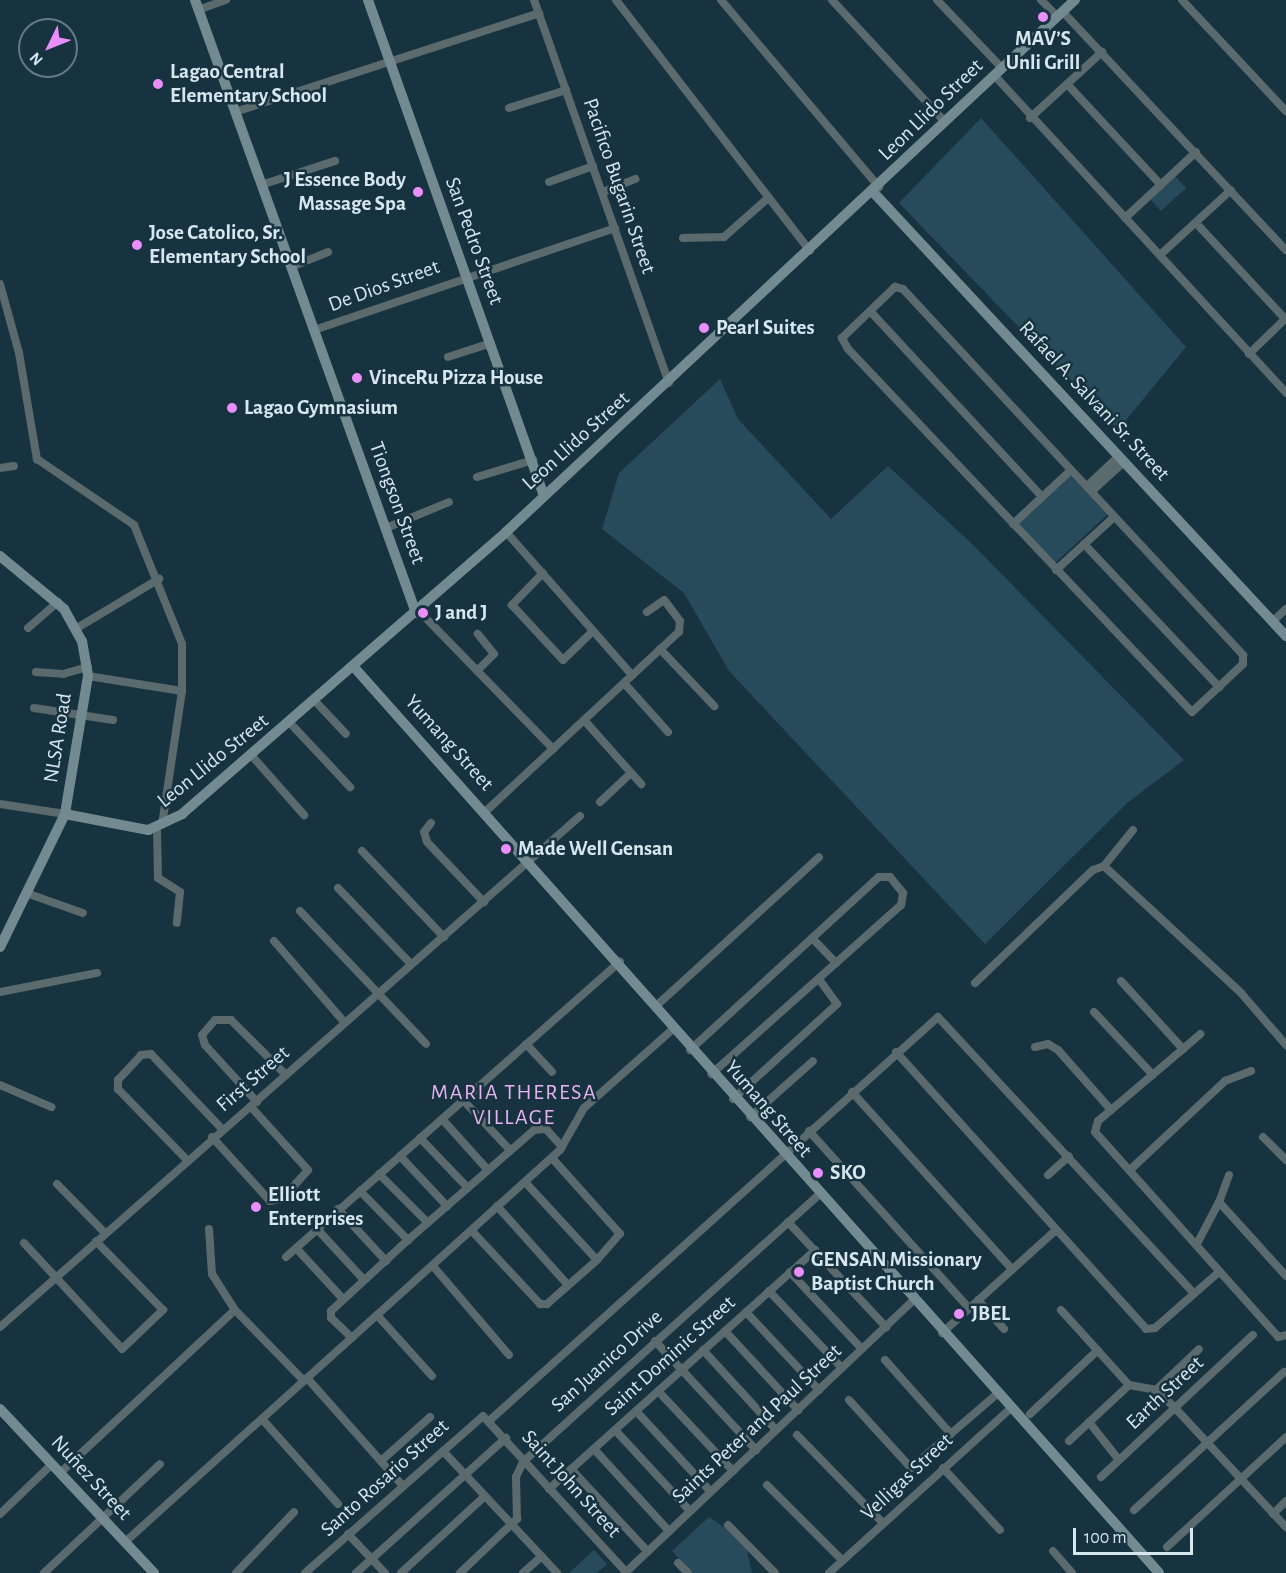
<!DOCTYPE html>
<html>
<head>
<meta charset="utf-8">
<style>
  body { margin:0 }
  #map { position:relative; width:1286px; height:1573px; overflow:hidden; background:#173340; font-family:"Alegreya Sans",sans-serif }
  div>[style] { position:absolute }
  [style*='--x'] { left:calc(var(--x)*1px); top:calc(var(--y)*1px); width:calc(var(--w)*1px); rotate:calc(var(--a)*1deg) }
  .green>* { inset:0; background:#284b5c }
  .street>* { height:8px; margin:-4px; padding:0 4px; transform-origin:4px; border-radius:4px; background:#5b6a6d }
  .secondary>* { height:10px; margin:-5px; padding:0 5px; transform-origin:5px; border-radius:5px; background:#738a90 }
  .dots>* { width:16px; height:16px; translate:-50% -50%; box-sizing:border-box; border:3px solid #173340; border-radius:50% }
  span { translate:-50% -50%; white-space:nowrap; text-align:center; line-height:1.15; -webkit-text-stroke:5px #173340; paint-order:stroke }
  .poi-label { font-size:21px; color:#d7e7f0; font-weight:700 }
  .left { translate:0 -50%; text-align:left }
  .right { translate:-100% -50%; text-align:right }
  .street-label { font-size:21px; color:#d7e7f0 }
  .neighbourhood-label { font-size:22px; color:#e7b2ef; letter-spacing:1.5px }
  .north { position:absolute; left:18px; top:18px; width:60px; height:60px; box-sizing:border-box; background:#173340; border:2px solid #647b86; border-radius:50%; rotate:227deg; font-size:16px; font-weight:700; line-height:24px; text-align:center; color:#d7e7f0 }
  .north::after { content:''; display:block; margin:auto; width:21px; height:27px; background:#eb8dfb; clip-path:polygon(50% 0,100% 100%,50% 72%,0 100%) }
  .scale { position:absolute; left:1073px; top:1528px; width:120px; height:27px; box-sizing:border-box; border:3px solid #d7e7f0; border-top:0; padding-left:8px; font-size:18px; line-height:21px; white-space:nowrap; color:#d7e7f0; -webkit-text-stroke:4px #173340; paint-order:stroke }
</style>
</head>
<body>
<div id="map">
  <div class="green">
    <div style="clip-path:polygon(981px 118px,1186px 347px,1118px 430px,899px 203px)"></div>
    <div style="clip-path:polygon(1175px 176px,1186px 188px,1161px 211px,1150px 199px)"></div>
    <div style="clip-path:polygon(720px 379px,738px 419px,831px 519px,888px 466px,972px 544px,1184px 760px,1127px 803px,985px 944px,729px 671px,684px 593px,602px 529px,619px 473px)"></div>
    <div style="clip-path:polygon(1069px 474px,1107px 515px,1055px 563px,1017px 522px)"></div>
    <div style="clip-path:polygon(709px 1517px,745px 1541px,752px 1573px,692px 1573px,672px 1551px)"></div>
    <div style="clip-path:polygon(594px 1550px,607px 1564px,597px 1573px,569px 1573px)"></div>
  </div>
  <div class="street">
    <div style="--x:534;--y:0;--w:406;--a:70.6"></div>
    <div style="--x:616;--y:0;--w:317;--a:52.3"></div>
    <div style="--x:721;--y:0;--w:245;--a:49.8"></div>
    <div style="--x:832;--y:0;--w:166;--a:47.2"></div>
    <div style="--x:937;--y:0;--w:94;--a:46.3"></div>
    <div style="--x:1041;--y:0;--w:24;--a:45"></div>
    <div style="--x:1182;--y:0;--w:152;--a:46.9"></div>
    <div style="--x:198;--y:10;--w:30;--a:-20"></div>
    <div style="--x:1063;--y:12;--w:326;--a:46.9"></div>
    <div style="--x:994;--y:75;--w:432;--a:47.4"></div>
    <div style="--x:1067;--y:84;--w:138;--a:47.1"></div>
    <div style="--x:509;--y:108;--w:60;--a:-17.5"></div>
    <div style="--x:235;--y:112;--w:320;--a:-18"></div>
    <div style="--x:1030;--y:118;--w:98;--a:-42.5"></div>
    <div style="--x:549;--y:182;--w:47;--a:-20"></div>
    <div style="--x:261;--y:185;--w:78;--a:-18"></div>
    <div style="--x:603;--y:192;--w:35;--a:-22"></div>
    <div style="--x:1125;--y:218;--w:97;--a:-42.9"></div>
    <div style="--x:1196;--y:223;--w:132;--a:47.1"></div>
    <div style="--x:683;--y:238;--w:41;--a:-1.4"></div>
    <div style="--x:724;--y:237;--w:57;--a:-41.5"></div>
    <div style="--x:1160;--y:255;--w:96;--a:-42.5"></div>
    <div style="--x:291;--y:267;--w:40;--a:-22"></div>
    <div style="--x:0;--y:284;--w:72;--a:74.6"></div>
    <div style="--x:19;--y:353;--w:108;--a:80.4"></div>
    <div style="--x:37;--y:459;--w:117;--a:34.2"></div>
    <div style="--x:134;--y:525;--w:128;--a:68"></div>
    <div style="--x:182;--y:644;--w:47;--a:90"></div>
    <div style="--x:182;--y:691;--w:135;--a:98.5"></div>
    <div style="--x:895;--y:287;--w:8;--a:14"></div>
    <div style="--x:903;--y:289;--w:500;--a:47.1"></div>
    <div style="--x:1243;--y:655;--w:9;--a:90"></div>
    <div style="--x:1243;--y:664;--w:70;--a:136.7"></div>
    <div style="--x:1192;--y:712;--w:500;--a:-133.46"></div>
    <div style="--x:848;--y:349;--w:13;--a:-119"></div>
    <div style="--x:842;--y:338;--w:74;--a:-43.9"></div>
    <div style="--x:870;--y:311;--w:253;--a:47.2"></div>
    <div style="--x:314;--y:330;--w:318;--a:-18.7"></div>
    <div style="--x:1249;--y:354;--w:52;--a:-44.2"></div>
    <div style="--x:448;--y:357;--w:45;--a:-18"></div>
    <div style="--x:0;--y:468;--w:14;--a:-8"></div>
    <div style="--x:477;--y:477;--w:59;--a:-16.9"></div>
    <div style="--x:1087;--y:486;--w:44;--a:-43.2"></div>
    <div style="--x:1092;--y:491;--w:43;--a:-42.2"></div>
    <div style="--x:1013;--y:524;--w:78;--a:-42.9"></div>
    <div style="--x:386;--y:528;--w:68;--a:-22.4"></div>
    <div style="--x:506;--y:532;--w:191;--a:48.6"></div>
    <div style="--x:1084;--y:544;--w:197;--a:46.6"></div>
    <div style="--x:1056;--y:570;--w:79;--a:-42.4"></div>
    <div style="--x:543;--y:573;--w:45;--a:134.1"></div>
    <div style="--x:512;--y:605;--w:75;--a:47.2"></div>
    <div style="--x:563;--y:660;--w:40;--a:-44"></div>
    <div style="--x:418;--y:610;--w:194;--a:45.8"></div>
    <div style="--x:1272;--y:622;--w:19;--a:-43"></div>
    <div style="--x:28;--y:628;--w:40;--a:-41"></div>
    <div style="--x:77;--y:628;--w:96;--a:-30.9"></div>
    <div style="--x:660;--y:649;--w:79;--a:46.5"></div>
    <div style="--x:477;--y:671;--w:24;--a:-45"></div>
    <div style="--x:494;--y:654;--w:26;--a:-129"></div>
    <div style="--x:36;--y:672;--w:27;--a:4"></div>
    <div style="--x:63;--y:674;--w:26;--a:-16"></div>
    <div style="--x:88;--y:676;--w:95;--a:9.1"></div>
    <div style="--x:624;--y:683;--w:66;--a:48.1"></div>
    <div style="--x:315;--y:701;--w:45;--a:46.8"></div>
    <div style="--x:34;--y:708;--w:80;--a:8.6"></div>
    <div style="--x:584;--y:720;--w:86;--a:48.3"></div>
    <div style="--x:290;--y:723;--w:88;--a:46.8"></div>
    <div style="--x:252;--y:756;--w:79;--a:48.6"></div>
    <div style="--x:600;--y:802;--w:42;--a:-43.1"></div>
    <div style="--x:0;--y:804;--w:66;--a:8.7"></div>
    <div style="--x:485;--y:812;--w:265;--a:-42.9"></div>
    <div style="--x:679;--y:632;--w:11;--a:-85"></div>
    <div style="--x:680;--y:621;--w:26;--a:-127"></div>
    <div style="--x:664;--y:600;--w:21;--a:145"></div>
    <div style="--x:431;--y:823;--w:11;--a:128"></div>
    <div style="--x:424;--y:832;--w:10;--a:73"></div>
    <div style="--x:427;--y:842;--w:83;--a:46.5"></div>
    <div style="--x:157;--y:829;--w:49;--a:88.8"></div>
    <div style="--x:158;--y:878;--w:26;--a:32"></div>
    <div style="--x:180;--y:892;--w:31;--a:96"></div>
    <div style="--x:1133;--y:830;--w:46;--a:128.9"></div>
    <div style="--x:1104;--y:866;--w:187;--a:42.8"></div>
    <div style="--x:1241;--y:993;--w:69;--a:49.1"></div>
    <div style="--x:362;--y:851;--w:119;--a:46.4"></div>
    <div style="--x:338;--y:888;--w:105;--a:46.2"></div>
    <div style="--x:29;--y:894;--w:57;--a:19.4"></div>
    <div style="--x:300;--y:911;--w:183;--a:46.5"></div>
    <div style="--x:812;--y:938;--w:35;--a:46"></div>
    <div style="--x:274;--y:941;--w:108;--a:49.1"></div>
    <div style="--x:1121;--y:981;--w:92;--a:47.6"></div>
    <div style="--x:1183;--y:1049;--w:111;--a:139.7"></div>
    <div style="--x:1098;--y:1121;--w:11;--a:105"></div>
    <div style="--x:1095;--y:1132;--w:275;--a:48.2"></div>
    <div style="--x:1278;--y:1337;--w:8;--a:-14"></div>
    <div style="--x:975;--y:983;--w:163;--a:-43.8"></div>
    <div style="--x:1093;--y:870;--w:12;--a:-20"></div>
    <div style="--x:0;--y:992;--w:99;--a:-11.1"></div>
    <div style="--x:655;--y:1007;--w:222;--a:-42.4"></div>
    <div style="--x:1094;--y:1012;--w:86;--a:46.9"></div>
    <div style="--x:526;--y:1044;--w:38;--a:47"></div>
    <div style="--x:1035;--y:1047;--w:13;--a:-13"></div>
    <div style="--x:1048;--y:1044;--w:12;--a:31"></div>
    <div style="--x:1058;--y:1050;--w:80;--a:48.5"></div>
    <div style="--x:1183;--y:1049;--w:23;--a:-41"></div>
    <div style="--x:690;--y:1050;--w:256;--a:-42.5"></div>
    <div style="--x:879;--y:877;--w:11;--a:0"></div>
    <div style="--x:890;--y:877;--w:21;--a:51"></div>
    <div style="--x:903;--y:893;--w:12;--a:99"></div>
    <div style="--x:901;--y:905;--w:254;--a:138.3"></div>
    <div style="--x:896;--y:1052;--w:373;--a:47.9"></div>
    <div style="--x:1146;--y:1329;--w:9;--a:-6"></div>
    <div style="--x:1155;--y:1328;--w:86;--a:-41.2"></div>
    <div style="--x:0;--y:1085;--w:56;--a:23.3"></div>
    <div style="--x:852;--y:1092;--w:239;--a:47.9"></div>
    <div style="--x:733;--y:1099;--w:141;--a:-42.4"></div>
    <div style="--x:837;--y:1004;--w:31;--a:-126"></div>
    <div style="--x:463;--y:1100;--w:69;--a:46.8"></div>
    <div style="--x:257;--y:1102;--w:77;--a:-132.4"></div>
    <div style="--x:205;--y:1045;--w:10;--a:-107"></div>
    <div style="--x:202;--y:1035;--w:20;--a:-49"></div>
    <div style="--x:215;--y:1020;--w:16;--a:0"></div>
    <div style="--x:231;--y:1020;--w:78;--a:45"></div>
    <div style="--x:750;--y:1117;--w:84;--a:-41.6"></div>
    <div style="--x:442;--y:1119;--w:69;--a:48"></div>
    <div style="--x:809;--y:1131;--w:239;--a:47.9"></div>
    <div style="--x:212;--y:1137;--w:86;--a:47.8"></div>
    <div style="--x:270;--y:1201;--w:12;--a:-9"></div>
    <div style="--x:282;--y:1199;--w:39;--a:-48"></div>
    <div style="--x:308;--y:1170;--w:85;--a:-132.1"></div>
    <div style="--x:1263;--y:1137;--w:33;--a:45"></div>
    <div style="--x:420;--y:1138;--w:69;--a:46.2"></div>
    <div style="--x:400;--y:1156;--w:69;--a:46.8"></div>
    <div style="--x:187;--y:1160;--w:99;--a:-134.2"></div>
    <div style="--x:118;--y:1089;--w:9;--a:-90"></div>
    <div style="--x:118;--y:1080;--w:34;--a:-47"></div>
    <div style="--x:141;--y:1055;--w:10;--a:-6"></div>
    <div style="--x:151;--y:1054;--w:103;--a:46.6"></div>
    <div style="--x:1131;--y:1169;--w:129;--a:-43.1"></div>
    <div style="--x:1225;--y:1081;--w:28;--a:-21"></div>
    <div style="--x:379;--y:1174;--w:69;--a:45"></div>
    <div style="--x:1048;--y:1175;--w:28;--a:-42"></div>
    <div style="--x:1229;--y:1175;--w:29;--a:110"></div>
    <div style="--x:1219;--y:1202;--w:100;--a:47.8"></div>
    <div style="--x:525;--y:1182;--w:106;--a:47.3"></div>
    <div style="--x:57;--y:1184;--w:69;--a:45.6"></div>
    <div style="--x:360;--y:1191;--w:69;--a:45.6"></div>
    <div style="--x:497;--y:1206;--w:106;--a:48.1"></div>
    <div style="--x:338;--y:1209;--w:71;--a:47.3"></div>
    <div style="--x:788;--y:1222;--w:144;--a:47"></div>
    <div style="--x:209;--y:1229;--w:45;--a:86.2"></div>
    <div style="--x:212;--y:1274;--w:43;--a:57.4"></div>
    <div style="--x:235;--y:1310;--w:99;--a:45.8"></div>
    <div style="--x:317;--y:1229;--w:69;--a:47.3"></div>
    <div style="--x:472;--y:1231;--w:100;--a:47"></div>
    <div style="--x:540;--y:1304;--w:7;--a:0"></div>
    <div style="--x:547;--y:1304;--w:67;--a:-41.3"></div>
    <div style="--x:597;--y:1260;--w:35;--a:-49"></div>
    <div style="--x:620;--y:1234;--w:102;--a:-131.8"></div>
    <div style="--x:1198;--y:1242;--w:45;--a:-62.3"></div>
    <div style="--x:24;--y:1243;--w:144;--a:47.2"></div>
    <div style="--x:122;--y:1349;--w:57;--a:-43.6"></div>
    <div style="--x:163;--y:1310;--w:96;--a:-134.2"></div>
    <div style="--x:296;--y:1248;--w:69;--a:47.3"></div>
    <div style="--x:286;--y:1257;--w:446;--a:-41.5"></div>
    <div style="--x:433;--y:1266;--w:117;--a:49.5"></div>
    <div style="--x:790;--y:1272;--w:105;--a:46.9"></div>
    <div style="--x:769;--y:1291;--w:106;--a:46.5"></div>
    <div style="--x:978;--y:1300;--w:39;--a:48"></div>
    <div style="--x:1061;--y:1310;--w:101;--a:47.8"></div>
    <div style="--x:1129;--y:1385;--w:27;--a:10"></div>
    <div style="--x:1156;--y:1390;--w:26;--a:43"></div>
    <div style="--x:1175;--y:1408;--w:163;--a:47"></div>
    <div style="--x:746;--y:1312;--w:107;--a:46.9"></div>
    <div style="--x:377;--y:1315;--w:82;--a:48"></div>
    <div style="--x:0;--y:1327;--w:773;--a:-41.38"></div>
    <div style="--x:725;--y:1331;--w:108;--a:47.3"></div>
    <div style="--x:942;--y:1333;--w:154;--a:-42.1"></div>
    <div style="--x:352;--y:1338;--w:29;--a:-136"></div>
    <div style="--x:331;--y:1318;--w:7;--a:-90"></div>
    <div style="--x:331;--y:1311;--w:105;--a:-42.7"></div>
    <div style="--x:408;--y:1240;--w:167;--a:-41.1"></div>
    <div style="--x:534;--y:1130;--w:12;--a:-5"></div>
    <div style="--x:546;--y:1129;--w:24;--a:48"></div>
    <div style="--x:655;--y:1341;--w:149;--a:47.2"></div>
    <div style="--x:703;--y:1350;--w:108;--a:47.6"></div>
    <div style="--x:885;--y:1360;--w:99;--a:48.3"></div>
    <div style="--x:307;--y:1378;--w:144;--a:48.4"></div>
    <div style="--x:1156;--y:1390;--w:59;--a:-43.6"></div>
    <div style="--x:658;--y:1391;--w:110;--a:46.8"></div>
    <div style="--x:849;--y:1400;--w:92;--a:47.6"></div>
    <div style="--x:911;--y:1468;--w:113;--a:-40.7"></div>
    <div style="--x:636;--y:1411;--w:110;--a:47.2"></div>
    <div style="--x:1030;--y:1414;--w:93;--a:-43.3"></div>
    <div style="--x:262;--y:1419;--w:114;--a:48.2"></div>
    <div style="--x:489;--y:1421;--w:604;--a:-41.98"></div>
    <div style="--x:938;--y:1017;--w:376;--a:47.2"></div>
    <div style="--x:1089;--y:1422;--w:48;--a:51.7"></div>
    <div style="--x:615;--y:1430;--w:110;--a:47.2"></div>
    <div style="--x:797;--y:1435;--w:123;--a:45.7"></div>
    <div style="--x:1069;--y:1441;--w:82;--a:-43"></div>
    <div style="--x:594;--y:1449;--w:111;--a:47.6"></div>
    <div style="--x:443;--y:1451;--w:167;--a:46.9"></div>
    <div style="--x:381;--y:1461;--w:66;--a:-41.9"></div>
    <div style="--x:943;--y:1468;--w:84;--a:47.4"></div>
    <div style="--x:571;--y:1469;--w:113;--a:47.1"></div>
    <div style="--x:60;--y:1473;--w:239;--a:-43"></div>
    <div style="--x:1101;--y:1477;--w:208;--a:-43.1"></div>
    <div style="--x:767;--y:1485;--w:107;--a:45"></div>
    <div style="--x:549;--y:1489;--w:358;--a:-41.9"></div>
    <div style="--x:1134;--y:1510;--w:204;--a:-42.6"></div>
    <div style="--x:0;--y:1514;--w:72;--a:-43.9"></div>
    <div style="--x:1273;--y:1514;--w:18;--a:-45"></div>
    <div style="--x:728;--y:1525;--w:67;--a:45.6"></div>
    <div style="--x:348;--y:1534;--w:54;--a:46.5"></div>
    <div style="--x:125;--y:1542;--w:586;--a:-42.02"></div>
    <div style="--x:560;--y:1150;--w:48;--a:-60.3"></div>
    <div style="--x:584;--y:1108;--w:119;--a:-41.6"></div>
    <div style="--x:1167;--y:1547;--w:162;--a:-42.7"></div>
    <div style="--x:1053;--y:1551;--w:29;--a:49"></div>
    <div style="--x:678;--y:1563;--w:14;--a:45"></div>
    <div style="--x:44;--y:1573;--w:159;--a:-43.2"></div>
    <div style="--x:236;--y:1573;--w:84;--a:-46.4"></div>
    <div style="--x:305;--y:1573;--w:237;--a:-41.4"></div>
    <div style="--x:483;--y:1416;--w:212;--a:47.5"></div>
    <div style="--x:356;--y:1573;--w:202;--a:-42"></div>
    <div style="--x:401;--y:1573;--w:114;--a:-42.5"></div>
    <div style="--x:460;--y:1573;--w:79;--a:-43.5"></div>
    <div style="--x:517;--y:1519;--w:42;--a:-91.4"></div>
    <div style="--x:516;--y:1477;--w:17;--a:-65"></div>
    <div style="--x:523;--y:1462;--w:398;--a:-42.1"></div>
    <div style="--x:523;--y:1573;--w:25;--a:-42"></div>
    <div style="--x:625;--y:1573;--w:396;--a:-43.4"></div>
    <div style="--x:829;--y:1573;--w:244;--a:-42.2"></div>
  </div>
  <div class="secondary">
    <div style="--x:195;--y:0;--w:652;--a:70.17"></div>
    <div style="--x:368;--y:0;--w:526;--a:70.46"></div>
    <div style="--x:874;--y:193;--w:605;--a:47.08"></div>
    <div style="--x:0;--y:556;--w:83;--a:39.6"></div>
    <div style="--x:64;--y:609;--w:37;--a:61"></div>
    <div style="--x:82;--y:641;--w:36;--a:80"></div>
    <div style="--x:88;--y:676;--w:140;--a:99.5"></div>
    <div style="--x:65;--y:814;--w:148;--a:116"></div>
    <div style="--x:353;--y:666;--w:1213;--a:48.37"></div>
    <div style="--x:65;--y:814;--w:85;--a:10.9"></div>
    <div style="--x:148;--y:830;--w:38;--a:-25"></div>
    <div style="--x:182;--y:814;--w:430;--a:-41"></div>
    <div style="--x:506;--y:532;--w:779;--a:-43.08"></div>
    <div style="--x:0;--y:1409;--w:225;--a:46.8"></div>
  </div>
  <div class="dots">
    <div style="left:1043px;top:17px;background:#eb8dfb"></div>
    <div style="left:158px;top:84px;background:#eb8dfb"></div>
    <div style="left:418px;top:192px;background:#eb8dfb"></div>
    <div style="left:137px;top:245px;background:#eb8dfb"></div>
    <div style="left:704px;top:328px;background:#eb8dfb"></div>
    <div style="left:357px;top:378px;background:#eb8dfb"></div>
    <div style="left:232px;top:408px;background:#eb8dfb"></div>
    <div style="left:423px;top:613px;background:#eb8dfb"></div>
    <div style="left:506px;top:849px;background:#eb8dfb"></div>
    <div style="left:818px;top:1173px;background:#eb8dfb"></div>
    <div style="left:256px;top:1207px;background:#eb8dfb"></div>
    <div style="left:799px;top:1272px;background:#eb8dfb"></div>
    <div style="left:959px;top:1314px;background:#eb8dfb"></div>
  </div>
  <div class="poi-label">
    <span style="left:1043px;top:51px">MAV’S<br>Unli Grill</span>
    <span class="left" style="left:170px;top:84px">Lagao Central<br>Elementary School</span>
    <span class="right" style="left:406px;top:192px">J Essence Body<br>Massage Spa</span>
    <span class="left" style="left:149px;top:245px">Jose Catolico, Sr.<br>Elementary School</span>
    <span class="left" style="left:716px;top:328px">Pearl Suites</span>
    <span class="left" style="left:369px;top:378px">VinceRu Pizza House</span>
    <span class="left" style="left:244px;top:408px">Lagao Gymnasium</span>
    <span class="left" style="left:435px;top:613px">J and J</span>
    <span class="left" style="left:518px;top:849px">Made Well Gensan</span>
    <span class="left" style="left:830px;top:1173px">SKO</span>
    <span class="left" style="left:268px;top:1207px">Elliott<br>Enterprises</span>
    <span class="left" style="left:811px;top:1272px">GENSAN Missionary<br>Baptist Church</span>
    <span class="left" style="left:971px;top:1314px">JBEL</span>
  </div>
  <div class="street-label">
    <span style="left:931px;top:110px;rotate:-44deg">Leon Llido Street</span>
    <span style="left:619px;top:186px;rotate:71deg">Pacifico Bugarin Street</span>
    <span style="left:474px;top:241px;rotate:70deg">San Pedro Street</span>
    <span style="left:384px;top:286px;rotate:-20deg">De Dios Street</span>
    <span style="left:1094px;top:401px;rotate:47deg">Rafael A. Salvani Sr. Street</span>
    <span style="left:576px;top:441px;rotate:-42deg">Leon Llido Street</span>
    <span style="left:397px;top:503px;rotate:70deg">Tiongson Street</span>
    <span style="left:58px;top:738px;rotate:-81deg">NLSA Road</span>
    <span style="left:449px;top:743px;rotate:48deg">Yumang Street</span>
    <span style="left:213px;top:761px;rotate:-39deg">Leon Llido Street</span>
    <span style="left:253px;top:1079px;rotate:-41deg">First Street</span>
    <span style="left:768px;top:1109px;rotate:49deg">Yumang Street</span>
    <span style="left:670px;top:1356px;rotate:-42deg">Saint Dominic Street</span>
    <span style="left:607px;top:1361px;rotate:-42deg">San Juanico Drive</span>
    <span style="left:1165px;top:1393px;rotate:-43deg">Earth Street</span>
    <span style="left:757px;top:1424px;rotate:-43deg">Saints Peter and Paul Street</span>
    <span style="left:907px;top:1477px;rotate:-43deg">Velligas Street</span>
    <span style="left:91px;top:1478px;rotate:47deg">Nuñez Street</span>
    <span style="left:385px;top:1478px;rotate:-42deg">Santo Rosario Street</span>
    <span style="left:571px;top:1484px;rotate:48deg">Saint John Street</span>
  </div>
  <div class="neighbourhood-label">
    <span style="left:514px;top:1105px">MARIA THERESA<br>VILLAGE</span>
  </div>
  <div class="north">N</div>
  <div class="scale">100 m</div>
</div>
</body>
</html>
